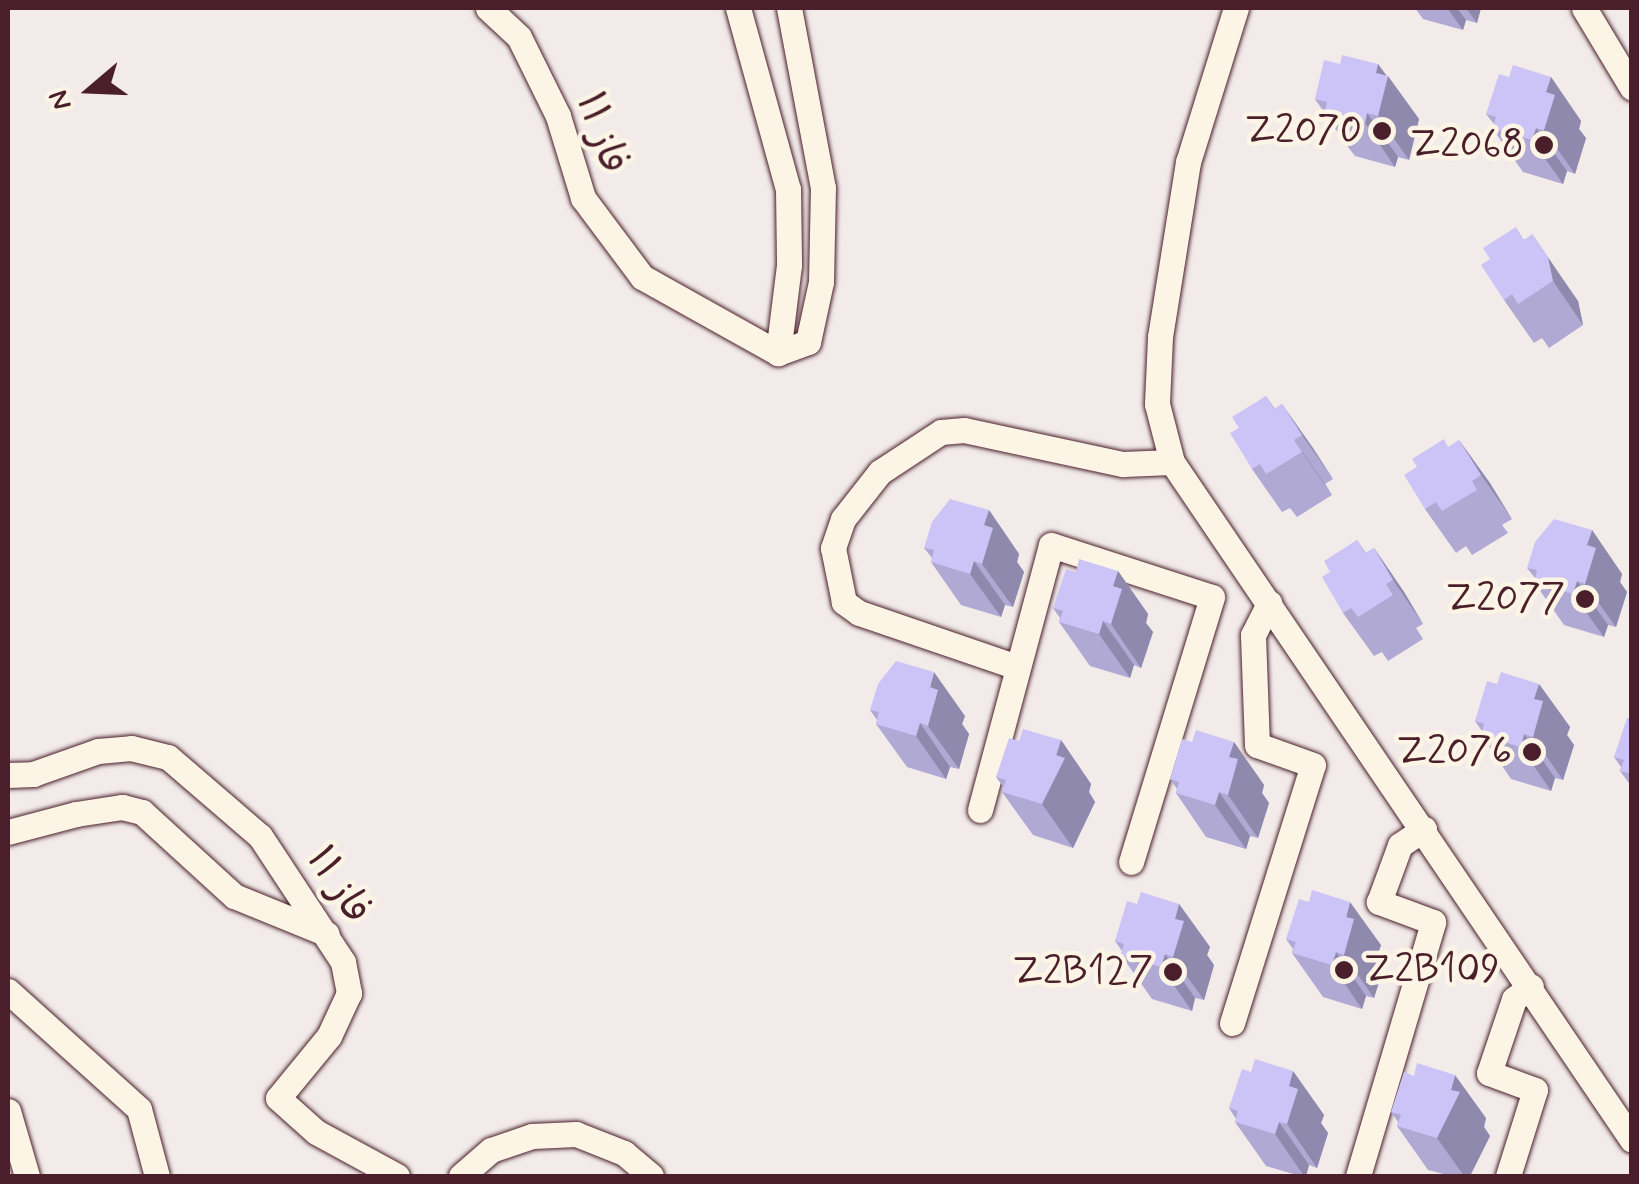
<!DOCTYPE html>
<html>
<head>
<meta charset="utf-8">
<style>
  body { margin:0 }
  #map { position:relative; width:1639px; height:1184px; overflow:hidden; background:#f2ebe9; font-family:Mynerve,"Playpen Sans Arabic",sans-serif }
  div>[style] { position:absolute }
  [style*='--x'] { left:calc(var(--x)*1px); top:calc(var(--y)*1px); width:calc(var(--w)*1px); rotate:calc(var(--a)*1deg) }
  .roads { filter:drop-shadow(0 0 2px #4a1f2b) drop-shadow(0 0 2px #4a1f2b) }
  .minor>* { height:25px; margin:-12.5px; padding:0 12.5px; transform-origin:12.5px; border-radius:12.5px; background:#fcf5e5 }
  .wall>* { inset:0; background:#afa9d4 }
  .shaded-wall>* { inset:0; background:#8f89ad }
  .building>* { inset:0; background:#ccc4f7 }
  .dots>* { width:28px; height:28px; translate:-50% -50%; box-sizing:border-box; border:5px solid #fcf5e5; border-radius:50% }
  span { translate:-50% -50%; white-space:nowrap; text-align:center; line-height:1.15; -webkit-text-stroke:9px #fcf5e5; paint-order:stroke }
  .poi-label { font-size:40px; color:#4a1f2b }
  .right { translate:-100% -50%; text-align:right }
  .left { translate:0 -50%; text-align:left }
  .street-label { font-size:40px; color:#4a1f2b }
  .frame { position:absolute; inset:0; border:10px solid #4a1f2b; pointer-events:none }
  .north { position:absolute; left:40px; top:40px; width:100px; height:100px; -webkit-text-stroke:8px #fcf5e5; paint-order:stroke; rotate:251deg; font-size:28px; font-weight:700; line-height:40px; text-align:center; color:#4a1f2b }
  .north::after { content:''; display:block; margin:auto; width:35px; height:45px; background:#4a1f2b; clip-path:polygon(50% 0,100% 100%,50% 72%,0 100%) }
</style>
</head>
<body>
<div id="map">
  <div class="roads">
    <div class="minor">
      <div style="--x:488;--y:8;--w:42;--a:43.1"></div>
      <div style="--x:519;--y:37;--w:88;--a:63.7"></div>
      <div style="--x:558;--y:116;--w:86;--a:73"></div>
      <div style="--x:583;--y:198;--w:99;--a:53.2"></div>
      <div style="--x:642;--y:277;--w:156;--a:29.2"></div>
      <div style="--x:778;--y:353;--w:32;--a:-20"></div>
      <div style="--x:808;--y:342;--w:61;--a:-77.8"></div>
      <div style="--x:821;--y:282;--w:94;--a:-88.8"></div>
      <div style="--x:823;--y:188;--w:183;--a:-100.7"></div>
      <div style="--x:738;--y:8;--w:188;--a:74.6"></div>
      <div style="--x:788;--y:189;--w:76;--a:89.2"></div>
      <div style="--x:789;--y:265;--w:89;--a:97.1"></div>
      <div style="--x:1236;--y:8;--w:161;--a:107.3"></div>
      <div style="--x:1188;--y:162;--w:177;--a:99.1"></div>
      <div style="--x:1160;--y:337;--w:67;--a:92.6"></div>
      <div style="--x:1157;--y:404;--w:60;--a:75.5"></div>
      <div style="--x:1172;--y:462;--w:819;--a:55.84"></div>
      <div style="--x:1584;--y:8;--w:93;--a:59"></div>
      <div style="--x:1017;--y:667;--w:167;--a:-161.1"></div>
      <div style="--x:859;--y:613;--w:19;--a:-144"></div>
      <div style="--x:844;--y:602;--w:55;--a:-101.5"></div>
      <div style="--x:833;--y:548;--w:31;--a:-71"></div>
      <div style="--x:843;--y:519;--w:60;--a:-51.8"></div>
      <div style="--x:880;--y:472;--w:73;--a:-33.3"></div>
      <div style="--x:941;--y:432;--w:23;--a:-5"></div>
      <div style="--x:964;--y:430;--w:163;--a:12.1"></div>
      <div style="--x:1123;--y:464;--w:49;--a:-2.3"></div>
      <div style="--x:8;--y:775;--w:25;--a:-2"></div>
      <div style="--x:33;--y:774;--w:69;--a:-19.5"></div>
      <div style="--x:98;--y:751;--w:33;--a:-5"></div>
      <div style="--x:131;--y:748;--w:38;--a:14"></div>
      <div style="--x:168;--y:757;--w:121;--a:40.7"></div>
      <div style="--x:260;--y:836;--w:151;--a:56.6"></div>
      <div style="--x:343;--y:962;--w:32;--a:79"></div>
      <div style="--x:349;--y:993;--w:47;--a:114.9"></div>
      <div style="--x:329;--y:1036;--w:80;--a:129.4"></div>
      <div style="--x:278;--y:1098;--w:51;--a:41.8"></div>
      <div style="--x:316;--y:1132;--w:92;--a:28.5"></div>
      <div style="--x:980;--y:810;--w:274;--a:-75"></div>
      <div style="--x:1051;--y:545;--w:169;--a:17.9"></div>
      <div style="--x:1212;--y:597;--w:277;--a:107"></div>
      <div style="--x:8;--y:832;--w:70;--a:-14.8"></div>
      <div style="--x:76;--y:814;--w:47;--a:-8.7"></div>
      <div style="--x:122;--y:807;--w:21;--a:14"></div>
      <div style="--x:142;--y:812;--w:125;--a:42.4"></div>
      <div style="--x:234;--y:896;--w:100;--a:22.2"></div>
      <div style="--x:8;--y:991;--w:176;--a:42"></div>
      <div style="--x:139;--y:1109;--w:69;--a:75"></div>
      <div style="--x:1232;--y:1023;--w:270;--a:-72.6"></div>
      <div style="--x:1313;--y:765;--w:59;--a:-160.3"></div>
      <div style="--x:1257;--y:745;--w:110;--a:-92.1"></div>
      <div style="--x:1253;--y:635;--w:36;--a:-63"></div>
      <div style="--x:8;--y:1111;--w:68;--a:73.7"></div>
      <div style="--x:461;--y:1176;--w:40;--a:-41"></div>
      <div style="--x:491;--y:1150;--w:43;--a:-18.9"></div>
      <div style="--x:532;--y:1136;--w:44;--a:-2.6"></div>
      <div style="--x:576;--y:1134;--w:52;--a:21.6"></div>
      <div style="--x:624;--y:1153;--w:35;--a:40"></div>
      <div style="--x:1358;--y:1176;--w:265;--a:-73.5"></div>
      <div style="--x:1433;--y:922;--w:58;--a:-159.7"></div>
      <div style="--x:1379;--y:902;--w:61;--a:-69.8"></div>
      <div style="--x:1400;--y:845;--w:29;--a:-34"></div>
      <div style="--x:1508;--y:1176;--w:90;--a:-72.6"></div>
      <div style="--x:1535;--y:1090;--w:49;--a:-159.7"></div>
      <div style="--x:1489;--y:1073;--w:78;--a:-71.3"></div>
      <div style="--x:1514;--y:999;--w:21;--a:-37"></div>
    </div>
  </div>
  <div class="wall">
    <div style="clip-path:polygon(1415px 8px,1481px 8px,1477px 23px,1466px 20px,1463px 30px,1423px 19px)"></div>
    <div style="clip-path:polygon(1340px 64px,1378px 64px,1419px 119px,1409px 160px,1398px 157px,1395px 167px,1355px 156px,1345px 143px,1315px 99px)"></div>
    <div style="clip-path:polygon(1509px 77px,1551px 77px,1581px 121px,1579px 129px,1586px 138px,1575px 174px,1567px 171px,1563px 184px,1523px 172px,1492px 128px,1494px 124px,1486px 114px)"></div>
    <div style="clip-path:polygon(1525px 239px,1578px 301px,1583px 325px,1549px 348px,1542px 338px,1534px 343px,1504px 300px,1490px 259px)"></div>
    <div style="clip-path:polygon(1266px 396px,1275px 409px,1282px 404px,1333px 479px,1325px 484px,1332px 495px,1297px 517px,1290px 508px,1282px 512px,1252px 469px,1239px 428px)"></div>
    <div style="clip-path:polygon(1459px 440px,1512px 519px,1502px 525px,1508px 533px,1472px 555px,1466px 546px,1456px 553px,1425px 509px,1449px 447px)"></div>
    <div style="clip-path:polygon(989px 510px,1019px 554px,1017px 562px,1024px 572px,1013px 607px,1005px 605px,1001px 617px,961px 605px,931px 562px,932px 558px,924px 548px)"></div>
    <div style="clip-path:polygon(1592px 530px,1622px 574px,1620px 582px,1627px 592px,1616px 627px,1608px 625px,1604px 637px,1564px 625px,1534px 582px,1535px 578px,1527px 568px)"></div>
    <div style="clip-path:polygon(1357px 540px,1366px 553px,1374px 548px,1404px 592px,1423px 624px,1416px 628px,1423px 639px,1388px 661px,1382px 652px,1374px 656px,1343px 613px,1330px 572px)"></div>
    <div style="clip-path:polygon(1118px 571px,1148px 614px,1146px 623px,1153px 632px,1141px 668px,1134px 665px,1130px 678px,1090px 666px,1059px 622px,1060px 618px,1053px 608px,1076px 572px)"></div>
    <div style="clip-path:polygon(1497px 684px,1539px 684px,1570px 727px,1567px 735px,1574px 745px,1563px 780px,1555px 778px,1551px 791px,1511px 779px,1481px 735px,1482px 731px,1475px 721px)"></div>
    <div style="clip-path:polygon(870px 710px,965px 716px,962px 724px,969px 734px,959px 769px,950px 767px,946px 779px,907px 767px,876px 724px,877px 720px)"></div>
    <div style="clip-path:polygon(1632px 719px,1632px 787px,1620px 771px,1621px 767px,1614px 757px)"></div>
    <div style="clip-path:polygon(1061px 740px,1091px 784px,1089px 792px,1095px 802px,1073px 848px,1033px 835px,1002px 792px,1004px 788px,996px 777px,1019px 741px)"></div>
    <div style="clip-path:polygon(1192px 742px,1234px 742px,1264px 785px,1262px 793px,1269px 803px,1258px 838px,1250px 836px,1246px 849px,1206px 837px,1176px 793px,1177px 789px,1170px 779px)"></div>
    <div style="clip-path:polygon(1137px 904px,1179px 904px,1210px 947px,1207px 955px,1214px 965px,1204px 1000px,1195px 998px,1192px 1011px,1152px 999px,1121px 955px,1122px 951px,1115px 941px)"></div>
    <div style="clip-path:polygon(1286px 939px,1381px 945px,1378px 953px,1385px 963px,1374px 998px,1366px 996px,1362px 1009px,1323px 997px,1292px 953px,1293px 949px)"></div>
    <div style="clip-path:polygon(1293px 1071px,1324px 1115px,1321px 1123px,1328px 1133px,1317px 1168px,1309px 1165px,1306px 1176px,1300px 1176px,1266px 1166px,1235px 1122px,1236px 1119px,1229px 1108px,1251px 1072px)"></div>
    <div style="clip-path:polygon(1391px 1112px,1486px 1118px,1484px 1127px,1490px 1136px,1470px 1176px,1451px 1176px,1428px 1170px,1397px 1126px,1398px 1122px)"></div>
  </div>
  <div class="shaded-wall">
    <div style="clip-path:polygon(1447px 8px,1457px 8px,1466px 20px,1463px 30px)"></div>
    <div style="clip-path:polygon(1466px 8px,1481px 8px,1477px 23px)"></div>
    <div style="clip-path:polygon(1378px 64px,1388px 78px,1388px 76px,1419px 119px,1409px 160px,1378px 116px,1376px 73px)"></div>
    <div style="clip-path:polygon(1551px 77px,1581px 121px,1579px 129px,1586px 138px,1575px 174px,1544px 130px,1546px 92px)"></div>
    <div style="clip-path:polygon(1367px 113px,1398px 157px,1395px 167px,1365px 123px)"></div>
    <div style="clip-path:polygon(1536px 128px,1567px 171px,1563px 184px,1532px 140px)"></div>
    <div style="clip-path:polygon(1532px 234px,1578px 301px,1583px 325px,1553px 281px)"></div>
    <div style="clip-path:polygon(1282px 404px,1313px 448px,1333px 479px,1302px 435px)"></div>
    <div style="clip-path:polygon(1294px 440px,1325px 484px,1332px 495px,1302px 452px)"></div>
    <div style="clip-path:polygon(1459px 440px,1490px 483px,1512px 519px,1481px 475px)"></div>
    <div style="clip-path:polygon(989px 510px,1019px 554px,1017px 562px,1024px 572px,1013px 607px,982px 564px,984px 525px)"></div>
    <div style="clip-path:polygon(1592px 530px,1622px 574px,1620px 582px,1627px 592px,1616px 627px,1585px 584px,1587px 545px)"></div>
    <div style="clip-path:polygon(1374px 548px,1404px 592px,1423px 624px,1393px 580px)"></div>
    <div style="clip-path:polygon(974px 561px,1005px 605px,1001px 617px,970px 574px)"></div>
    <div style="clip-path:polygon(1118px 571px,1148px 614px,1146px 623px,1153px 632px,1141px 668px,1111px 624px,1113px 586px)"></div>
    <div style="clip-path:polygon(1577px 581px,1608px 625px,1604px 637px,1573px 594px)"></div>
    <div style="clip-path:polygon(1103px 621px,1134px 665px,1130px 678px,1099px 634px)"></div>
    <div style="clip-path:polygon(934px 672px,965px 716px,962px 724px,969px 734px,959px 769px,928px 726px,930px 687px)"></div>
    <div style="clip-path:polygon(1539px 684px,1570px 727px,1567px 735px,1574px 745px,1563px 780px,1533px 737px,1534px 699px)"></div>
    <div style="clip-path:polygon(920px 723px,950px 767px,946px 779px,916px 736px)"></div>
    <div style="clip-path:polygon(1524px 734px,1555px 778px,1551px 791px,1521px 747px)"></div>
    <div style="clip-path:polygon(1061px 740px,1091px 784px,1089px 792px,1095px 802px,1073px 848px,1042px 804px)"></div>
    <div style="clip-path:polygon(1234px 742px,1264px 785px,1262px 793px,1269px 803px,1258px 838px,1228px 795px,1229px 757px)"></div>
    <div style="clip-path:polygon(1219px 792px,1250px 836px,1246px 849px,1215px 805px)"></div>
    <div style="clip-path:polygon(1350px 902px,1381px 945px,1378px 954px,1385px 963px,1374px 998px,1344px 955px,1346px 917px)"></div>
    <div style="clip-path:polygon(1179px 904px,1210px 947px,1207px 955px,1214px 965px,1204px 1000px,1173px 957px,1175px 919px)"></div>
    <div style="clip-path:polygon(1336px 952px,1366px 996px,1362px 1009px,1332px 965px)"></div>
    <div style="clip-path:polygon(1165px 954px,1195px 998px,1192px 1011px,1161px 967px)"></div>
    <div style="clip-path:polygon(1293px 1071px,1324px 1115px,1321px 1123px,1328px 1133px,1317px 1168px,1287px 1124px,1289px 1086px)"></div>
    <div style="clip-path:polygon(1455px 1075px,1486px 1118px,1484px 1127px,1490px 1136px,1470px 1176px,1464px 1176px,1437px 1138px)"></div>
    <div style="clip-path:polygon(1279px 1122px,1309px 1165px,1306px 1176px,1304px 1176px,1275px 1134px)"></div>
  </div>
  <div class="building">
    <div style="clip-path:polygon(1342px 55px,1378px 64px,1376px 73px,1388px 76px,1378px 116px,1367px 113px,1365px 123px,1325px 112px,1327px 102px,1315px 99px,1324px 60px,1340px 64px)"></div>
    <div style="clip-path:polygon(1513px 65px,1551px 77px,1546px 92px,1555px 95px,1544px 130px,1536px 128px,1532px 140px,1492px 128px,1496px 117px,1486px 114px,1499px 74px,1509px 77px)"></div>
    <div style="clip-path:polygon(1516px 227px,1524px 240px,1532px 234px,1548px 257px,1553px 281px,1518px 304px,1512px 294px,1504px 300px,1481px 265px,1490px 259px,1483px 248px)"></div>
    <div style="clip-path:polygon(1266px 396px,1274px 409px,1282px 404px,1302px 435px,1294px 440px,1302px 452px,1266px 474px,1260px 464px,1252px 469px,1230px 433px,1239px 428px,1232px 417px)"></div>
    <div style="clip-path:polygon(1444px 439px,1448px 447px,1459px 440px,1481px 475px,1472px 481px,1477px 490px,1442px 511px,1436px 502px,1425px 509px,1404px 475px,1417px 467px,1412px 459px)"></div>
    <div style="clip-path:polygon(950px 499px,989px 510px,984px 525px,993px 528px,982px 564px,974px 561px,970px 574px,931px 562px,934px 550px,924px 548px,932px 522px)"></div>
    <div style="clip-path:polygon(1554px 519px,1592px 530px,1587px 545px,1596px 548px,1585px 584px,1577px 581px,1573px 594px,1534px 582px,1537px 570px,1527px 568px,1535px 542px)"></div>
    <div style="clip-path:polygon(1357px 540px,1365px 553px,1374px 548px,1393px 580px,1386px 584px,1393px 595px,1358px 617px,1351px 608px,1343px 613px,1322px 577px,1330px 572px,1324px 561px)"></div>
    <div style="clip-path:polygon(1079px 559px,1118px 571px,1113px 586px,1122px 589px,1111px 624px,1103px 621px,1099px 634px,1059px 622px,1063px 611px,1053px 608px,1066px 569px,1076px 572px)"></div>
    <div style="clip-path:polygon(896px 661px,934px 672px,930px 687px,938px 690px,928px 726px,920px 723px,916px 736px,876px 724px,879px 712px,870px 710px,878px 684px)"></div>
    <div style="clip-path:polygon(1501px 672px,1539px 684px,1534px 699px,1543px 701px,1533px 737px,1524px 734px,1521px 747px,1481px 735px,1484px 724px,1475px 721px,1487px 681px,1497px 684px)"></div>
    <div style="clip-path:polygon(1627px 718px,1632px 719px,1632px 774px,1620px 771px,1624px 760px,1614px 757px)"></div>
    <div style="clip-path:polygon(1023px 729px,1061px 740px,1056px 755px,1065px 758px,1042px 804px,1002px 792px,1006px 780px,996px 777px,1009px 738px,1019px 741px)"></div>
    <div style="clip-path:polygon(1196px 730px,1234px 742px,1229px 757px,1238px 759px,1228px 795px,1219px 792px,1215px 805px,1176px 793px,1179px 782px,1170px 779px,1182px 739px,1192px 742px)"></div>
    <div style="clip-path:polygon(1312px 890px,1350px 902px,1346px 917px,1354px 919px,1344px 955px,1336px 952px,1332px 965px,1292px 953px,1296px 942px,1286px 939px,1299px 899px,1309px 902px)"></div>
    <div style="clip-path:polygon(1141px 892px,1179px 904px,1175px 919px,1184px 921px,1173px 957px,1165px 954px,1161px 967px,1121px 955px,1124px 944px,1115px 941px,1127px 901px,1137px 904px)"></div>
    <div style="clip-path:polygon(1255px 1059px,1293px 1071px,1289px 1086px,1298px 1089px,1287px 1124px,1279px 1122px,1275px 1134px,1235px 1122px,1238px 1111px,1229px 1108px,1242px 1069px,1251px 1072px)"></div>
    <div style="clip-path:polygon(1417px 1063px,1455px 1075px,1451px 1090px,1460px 1092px,1437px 1138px,1397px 1126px,1401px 1115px,1391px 1112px,1404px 1072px,1414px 1076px)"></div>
  </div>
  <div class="dots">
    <div style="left:1382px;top:131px;background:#4a1f2b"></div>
    <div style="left:1544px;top:145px;background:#4a1f2b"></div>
    <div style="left:1585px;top:599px;background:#4a1f2b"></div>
    <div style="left:1532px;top:752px;background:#4a1f2b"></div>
    <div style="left:1344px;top:970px;background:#4a1f2b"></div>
    <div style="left:1173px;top:972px;background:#4a1f2b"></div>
  </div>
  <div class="poi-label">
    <span class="right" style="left:1362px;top:131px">Z2070</span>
    <span class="right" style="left:1524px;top:145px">Z2068</span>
    <span class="right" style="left:1565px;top:599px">Z2077</span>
    <span class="right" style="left:1512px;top:752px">Z2076</span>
    <span class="left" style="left:1364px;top:970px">Z2B109</span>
    <span class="right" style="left:1153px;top:972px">Z2B127</span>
  </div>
  <div class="street-label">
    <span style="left:601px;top:133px;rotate:70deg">فاز ۱۱</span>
    <span style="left:338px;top:885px;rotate:57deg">فاز ۱۱</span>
  </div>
  <div class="frame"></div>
  <div class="north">N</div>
</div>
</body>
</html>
